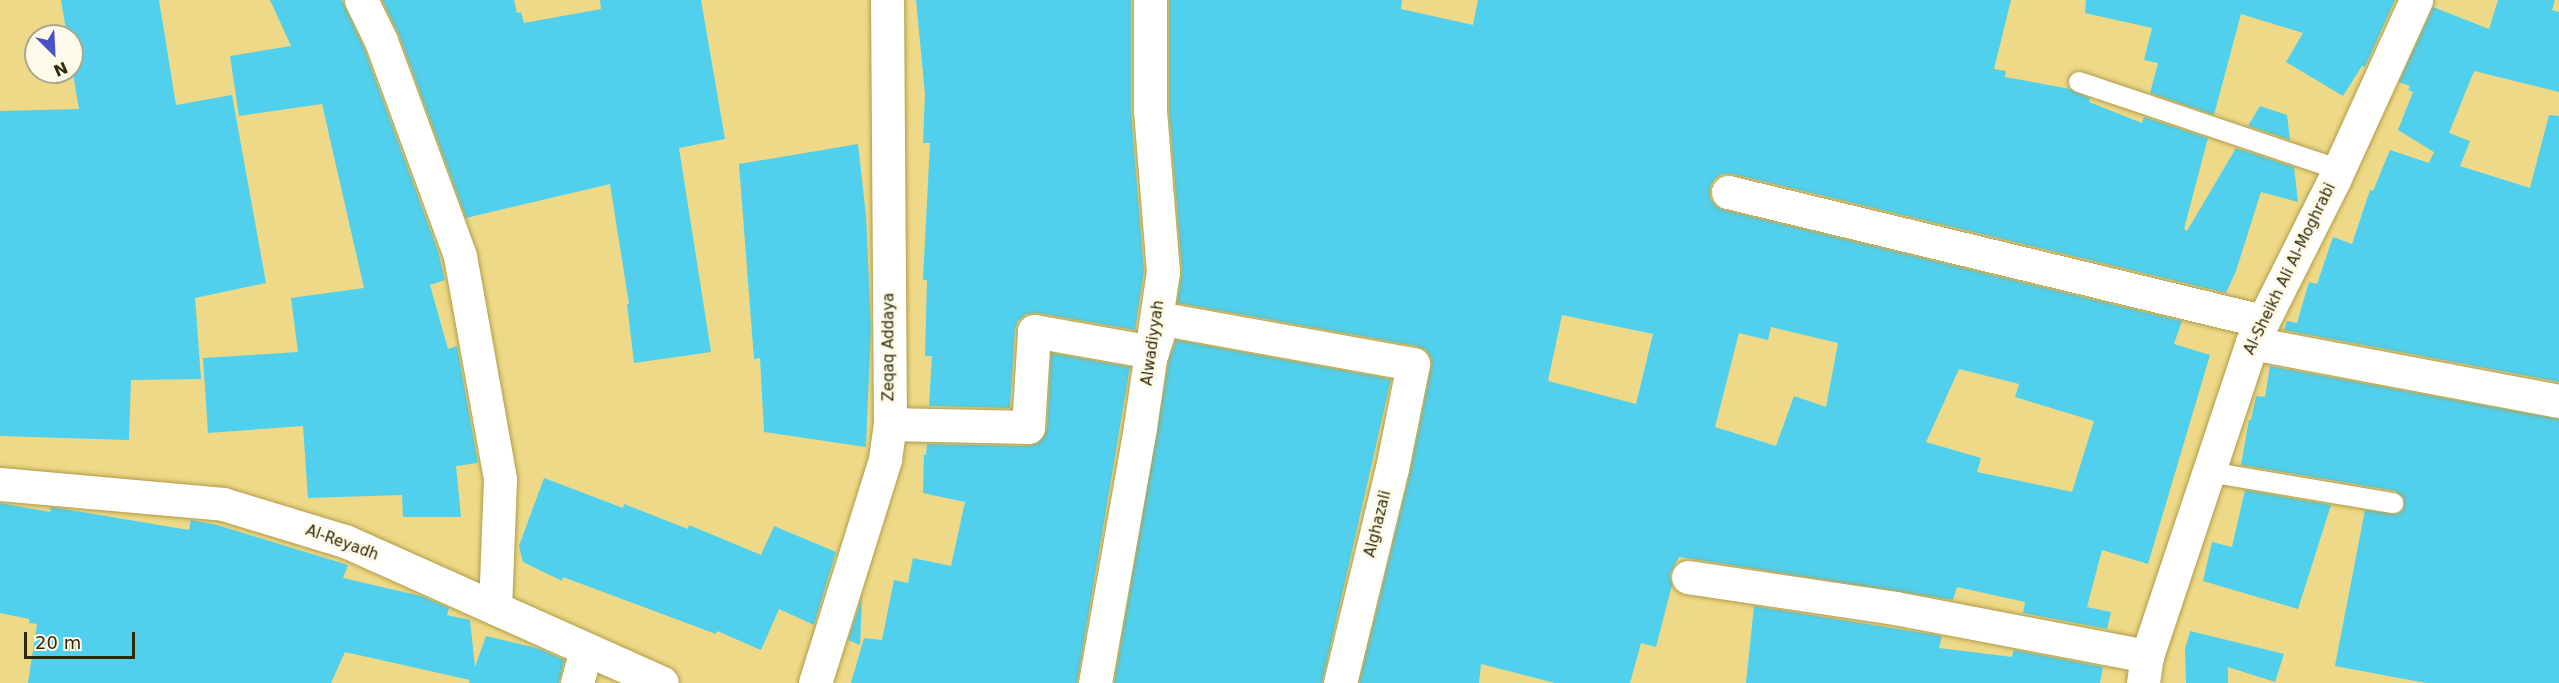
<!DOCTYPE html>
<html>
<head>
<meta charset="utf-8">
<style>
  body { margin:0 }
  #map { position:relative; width:2559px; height:683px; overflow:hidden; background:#edd987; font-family:"DejaVu Sans",sans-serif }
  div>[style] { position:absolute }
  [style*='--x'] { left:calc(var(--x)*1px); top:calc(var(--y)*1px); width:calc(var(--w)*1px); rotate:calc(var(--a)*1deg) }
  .building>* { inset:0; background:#50d0ed }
  .roads { filter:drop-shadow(0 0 2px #b19c4b) drop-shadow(0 0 2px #b19c4b) }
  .lane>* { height:20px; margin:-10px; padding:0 10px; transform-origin:10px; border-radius:10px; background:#fff }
  .street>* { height:33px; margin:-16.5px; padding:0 16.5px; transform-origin:16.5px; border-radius:16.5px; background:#fff }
  .secondary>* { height:33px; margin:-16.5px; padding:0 16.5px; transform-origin:16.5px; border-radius:16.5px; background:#fff }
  span { translate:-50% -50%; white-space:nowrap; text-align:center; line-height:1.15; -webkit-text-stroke:6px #fefaea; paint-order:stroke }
  .street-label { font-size:15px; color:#312905 }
  .north { position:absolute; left:24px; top:24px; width:60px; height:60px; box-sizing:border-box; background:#fefaea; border:2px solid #aca68e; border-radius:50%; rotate:156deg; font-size:16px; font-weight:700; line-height:24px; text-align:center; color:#312905 }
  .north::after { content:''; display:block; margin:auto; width:21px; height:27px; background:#4b51c7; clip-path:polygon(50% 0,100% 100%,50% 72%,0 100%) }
  .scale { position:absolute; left:24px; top:632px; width:111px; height:27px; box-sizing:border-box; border:3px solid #312905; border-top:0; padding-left:8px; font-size:18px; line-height:21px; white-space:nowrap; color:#312905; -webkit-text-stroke:4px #fefaea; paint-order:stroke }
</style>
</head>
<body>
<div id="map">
  <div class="building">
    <div style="clip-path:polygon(61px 0,159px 0,176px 105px,232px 95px,266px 283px,195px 298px,201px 379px,131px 380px,129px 440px,0 436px,0 111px,79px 109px,72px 68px,72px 36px,67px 36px)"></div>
    <div style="clip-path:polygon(270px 0,342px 0,364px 48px,438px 251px,445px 280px,430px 285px,448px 349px,457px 346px,478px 463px,456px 466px,461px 517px,403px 517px,402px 495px,308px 498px,303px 426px,208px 433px,203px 358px,298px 352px,291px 298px,364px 288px,322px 104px,239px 116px,230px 56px,291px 46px)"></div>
    <div style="clip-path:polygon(382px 0,514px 0,517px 13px,521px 12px,524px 23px,601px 9px,600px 0,701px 0,725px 139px,679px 148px,711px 352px,634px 363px,627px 304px,629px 304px,610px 184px,466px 218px,399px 35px)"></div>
    <div style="clip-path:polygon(916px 0,1131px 0,1131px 112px,1144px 271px,1135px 330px,1037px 313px,1026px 314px,1018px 321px,1015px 330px,1010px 408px,929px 406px,932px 356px,925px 356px,927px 280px,923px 280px,930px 143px,923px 143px,925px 94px)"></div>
    <div style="clip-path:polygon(evenodd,1169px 0,1402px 0,1401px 9px,1473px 25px,1478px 0,2011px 0,1994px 69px,2006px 71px,2005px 77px,2070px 89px,2090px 98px,2089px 102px,2142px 123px,2144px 117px,2208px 138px,2184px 229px,2187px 231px,2236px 148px,2294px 167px,2298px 202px,2261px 192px,2236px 271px,2226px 293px,1732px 174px,1722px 174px,1714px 180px,1710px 187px,1710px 198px,1716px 206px,1724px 210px,2182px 321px,2174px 344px,2210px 355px,2148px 564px,2102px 550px,2087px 607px,2111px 612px,2107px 629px,2023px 613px,2025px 602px,1957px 587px,1953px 600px,1679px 557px,1670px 574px,1672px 585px,1656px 647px,1641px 643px,1630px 683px,1555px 683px,1481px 664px,1479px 683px,1359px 683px,1410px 472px,1431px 368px,1431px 358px,1426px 350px,1416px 346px,1177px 303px,1182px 271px,1169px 110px,1169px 0,1562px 315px,1653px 334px,1636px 404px,1548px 381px,1562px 315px,1169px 0,1771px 327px,1838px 343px,1826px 407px,1794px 396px,1776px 446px,1715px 427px,1739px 333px,1768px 340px,1771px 327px,1169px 0,1959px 369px,2019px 384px,2015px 397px,2094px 421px,2072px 492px,1977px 472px,1981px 458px,1926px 442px,1959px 369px)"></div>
    <div style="clip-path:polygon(2086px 0,2395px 0,2365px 67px,2362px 66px,2343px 96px,2286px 62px,2303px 33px,2241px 14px,2214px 115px,2150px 93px,2158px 63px,2144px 60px,2152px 28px,2085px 13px)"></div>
    <div style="clip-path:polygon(2498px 0,2555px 0,2552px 10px,2559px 12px,2559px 92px,2474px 71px,2449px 133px,2470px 141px,2460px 166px,2530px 188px,2549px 115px,2559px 116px,2559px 382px,2284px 330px,2287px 321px,2297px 323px,2309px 282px,2317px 284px,2333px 237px,2352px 244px,2370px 190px,2373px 191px,2390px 150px,2429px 163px,2434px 152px,2398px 130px,2413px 92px,2408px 90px,2410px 86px,2399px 82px,2433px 7px,2489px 29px)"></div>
    <div style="clip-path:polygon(2260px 106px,2287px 115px,2290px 140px,2248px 126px)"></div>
    <div style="clip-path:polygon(858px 144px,866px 215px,871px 327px,866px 447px,764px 432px,760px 358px,754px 359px,739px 164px)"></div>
    <div style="clip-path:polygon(1176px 340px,1391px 379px,1322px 683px,1114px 683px,1169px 359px)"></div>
    <div style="clip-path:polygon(1051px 353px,1130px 367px,1077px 683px,851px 683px,864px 638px,882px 640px,894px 580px,908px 583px,913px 558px,951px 566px,965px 502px,923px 493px,924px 455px,926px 455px,927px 444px,1028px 446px,1037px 443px,1044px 437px,1047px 428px)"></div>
    <div style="clip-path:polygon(2270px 366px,2559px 419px,2559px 683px,2426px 683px,2335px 666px,2365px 510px,2397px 514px,2403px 510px,2404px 499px,2395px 491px,2241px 465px,2249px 420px,2251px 420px,2256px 396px,2265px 397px)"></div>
    <div style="clip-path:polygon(544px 478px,623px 508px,624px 504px,688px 529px,689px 525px,761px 555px,774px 526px,836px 552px,814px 625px,779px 609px,761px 650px,717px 631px,716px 634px,563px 577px,562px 581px,523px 562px,519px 546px)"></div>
    <div style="clip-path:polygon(2245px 490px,2331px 505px,2298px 609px,2203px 581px,2212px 542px,2232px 547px)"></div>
    <div style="clip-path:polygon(0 503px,50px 512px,51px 507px,64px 509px,189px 530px,191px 520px,217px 525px,348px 565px,343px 578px,421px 596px,449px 608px,447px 615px,470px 620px,475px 667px,486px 636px,540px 649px,564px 660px,559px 683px,469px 683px,470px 680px,345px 652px,331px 683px,28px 683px,37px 624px,29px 623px,29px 619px,0 613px)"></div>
    <div style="clip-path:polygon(862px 597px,860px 645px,848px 640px)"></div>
    <div style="clip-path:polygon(1754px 606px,1942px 636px,1939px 648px,2012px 657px,2014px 650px,2103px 667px,2100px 683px,1746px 683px)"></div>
    <div style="clip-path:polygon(2190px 631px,2284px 654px,2275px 682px,2228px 667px,2228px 683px,2186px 683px,2185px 649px)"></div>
  </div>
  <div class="roads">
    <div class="lane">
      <div style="--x:2079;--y:82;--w:272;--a:18.6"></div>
      <div style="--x:2209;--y:472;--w:187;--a:9.6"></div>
    </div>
    <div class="street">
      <div style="--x:361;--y:0;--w:46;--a:64"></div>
      <div style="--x:381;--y:41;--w:229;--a:69.8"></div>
      <div style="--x:460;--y:256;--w:227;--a:79.8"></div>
      <div style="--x:500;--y:479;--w:129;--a:92.2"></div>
      <div style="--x:1728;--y:192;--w:549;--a:13.58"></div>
      <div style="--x:2252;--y:343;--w:312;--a:10.7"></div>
      <div style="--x:890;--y:424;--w:138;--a:1.2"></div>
      <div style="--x:1028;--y:427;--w:96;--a:-86.4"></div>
      <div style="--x:1034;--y:331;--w:120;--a:10.1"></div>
      <div style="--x:1152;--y:352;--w:35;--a:-72"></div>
      <div style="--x:1163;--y:319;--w:254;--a:10.2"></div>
      <div style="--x:1413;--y:364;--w:106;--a:101.4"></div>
      <div style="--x:1392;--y:468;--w:221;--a:103.6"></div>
      <div style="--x:1688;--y:577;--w:209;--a:8.5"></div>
      <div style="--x:1895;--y:608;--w:257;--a:10.8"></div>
      <div style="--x:577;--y:683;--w:35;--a:-75"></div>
      <div style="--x:815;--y:683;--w:235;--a:-72.6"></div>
      <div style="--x:885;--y:459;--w:35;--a:-82"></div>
      <div style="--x:890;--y:424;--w:424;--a:-90.4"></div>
      <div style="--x:1095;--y:683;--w:260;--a:-80"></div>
      <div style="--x:1140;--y:427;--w:157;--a:-81.6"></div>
      <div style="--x:1163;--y:272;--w:162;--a:-94.6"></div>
      <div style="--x:1150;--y:111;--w:111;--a:-90"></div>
      <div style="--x:2143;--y:683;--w:27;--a:-82"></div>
      <div style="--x:2147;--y:656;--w:330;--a:-71.5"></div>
      <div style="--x:2252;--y:343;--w:182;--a:-63.3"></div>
      <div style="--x:2334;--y:180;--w:198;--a:-65.5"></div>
    </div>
    <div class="secondary">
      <div style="--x:0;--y:484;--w:224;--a:5.1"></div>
      <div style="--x:223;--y:504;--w:127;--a:16.9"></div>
      <div style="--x:345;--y:541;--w:347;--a:24.1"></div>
    </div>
  </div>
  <div class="street-label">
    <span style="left:2290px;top:269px;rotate:-64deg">Al-Sheikh Ali Al-Moghrabi</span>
    <span style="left:1153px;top:343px;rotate:-82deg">Alwadiyyah</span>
    <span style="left:889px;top:347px;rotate:-90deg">Zeqaq Addaya</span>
    <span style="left:1378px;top:524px;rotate:-76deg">Alghazali</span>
    <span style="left:342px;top:543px;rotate:20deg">Al-Reyadh</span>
  </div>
  <div class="north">N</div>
  <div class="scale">20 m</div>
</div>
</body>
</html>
